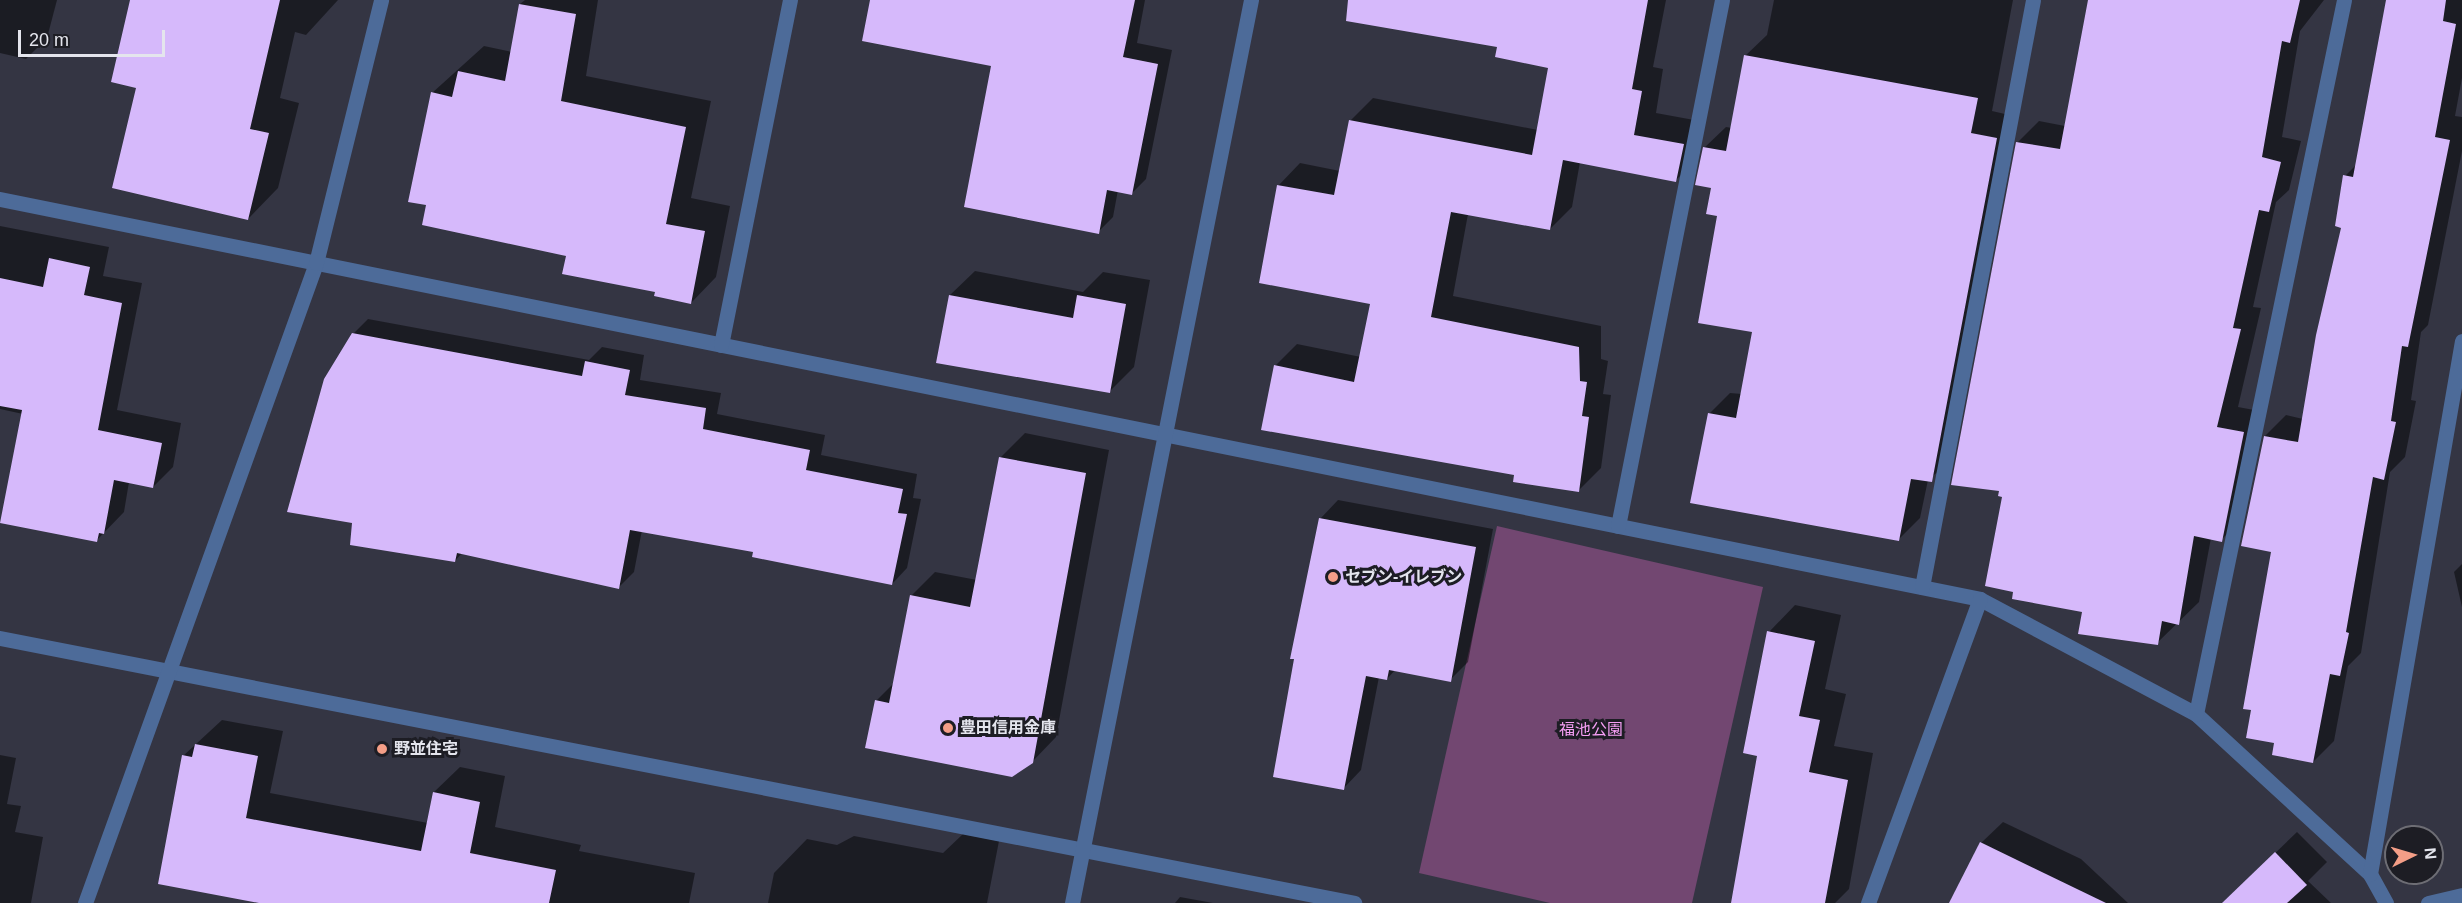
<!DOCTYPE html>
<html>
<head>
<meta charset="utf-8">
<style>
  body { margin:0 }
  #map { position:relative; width:2462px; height:903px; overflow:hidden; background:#343543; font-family:Helvetica,"Noto Sans JP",sans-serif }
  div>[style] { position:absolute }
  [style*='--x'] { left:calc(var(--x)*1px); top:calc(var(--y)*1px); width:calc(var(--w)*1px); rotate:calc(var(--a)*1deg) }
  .green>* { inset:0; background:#724771 }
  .shadow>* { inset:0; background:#0007 }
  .building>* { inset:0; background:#d6b9fb }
  .minor>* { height:15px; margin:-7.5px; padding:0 7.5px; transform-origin:7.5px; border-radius:7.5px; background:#4d6b99 }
  .dots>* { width:16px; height:16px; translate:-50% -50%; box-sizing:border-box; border:3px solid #1d1d24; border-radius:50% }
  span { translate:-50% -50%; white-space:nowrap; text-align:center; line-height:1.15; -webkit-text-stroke:6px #1d1d24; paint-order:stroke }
  .poi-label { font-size:16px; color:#e4e5ed; font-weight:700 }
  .left { translate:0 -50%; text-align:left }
  .park-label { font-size:16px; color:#f59ef4 }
  .north { position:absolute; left:2384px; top:825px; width:60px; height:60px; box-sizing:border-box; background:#1d1d24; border:2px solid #6d6d74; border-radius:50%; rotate:85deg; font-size:16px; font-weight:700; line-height:24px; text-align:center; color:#e4e5ed }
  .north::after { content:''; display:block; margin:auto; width:21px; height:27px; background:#f49e87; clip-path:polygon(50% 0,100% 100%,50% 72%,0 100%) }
  .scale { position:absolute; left:18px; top:30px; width:147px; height:27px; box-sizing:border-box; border:3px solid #e4e5ed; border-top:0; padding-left:8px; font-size:18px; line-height:21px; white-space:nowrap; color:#e4e5ed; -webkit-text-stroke:4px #1d1d24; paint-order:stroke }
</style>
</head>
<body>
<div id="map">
  <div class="green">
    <div style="clip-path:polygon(1497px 526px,1763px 587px,1692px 903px,1550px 903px,1419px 873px)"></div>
  </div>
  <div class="shadow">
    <div style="clip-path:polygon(0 0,57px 0,47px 38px,26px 59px,0 53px)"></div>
    <div style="clip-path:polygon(131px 0,338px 0,306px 35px,295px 32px,280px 98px,299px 103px,278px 188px,248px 219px,138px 87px)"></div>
    <div style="clip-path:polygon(525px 0,598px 0,586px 76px,711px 101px,691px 198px,730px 206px,716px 277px,691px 303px,428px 204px,432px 93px,484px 46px,512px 52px,520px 4px)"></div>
    <div style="clip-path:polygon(871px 0,1145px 0,1137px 43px,1172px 50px,1146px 179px,1132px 193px,1118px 190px,1113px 217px,1098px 232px,993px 64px)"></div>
    <div style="clip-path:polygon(1403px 0,1666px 0,1653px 67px,1663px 69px,1656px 113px,1705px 122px,1698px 158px,1676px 180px,1580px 162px,1572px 207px,1550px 229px,1468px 214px,1453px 296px,1601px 326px,1601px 359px,1608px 361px,1603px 394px,1611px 395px,1601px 468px,1579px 490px,1516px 474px,1275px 366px,1297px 344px,1361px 357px,1372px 302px,1278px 186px,1300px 163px,1340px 171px,1350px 121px,1373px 98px,1538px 130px,1550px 67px)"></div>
    <div style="clip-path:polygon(1774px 0,2013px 0,1992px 111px,2018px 117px,1953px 459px,1928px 480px,1920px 518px,1898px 540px,1709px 414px,1730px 393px,1742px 394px,1753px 330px,1718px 215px,1704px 148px,1726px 127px,1732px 128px,1745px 56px,1767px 35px)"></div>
    <div style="clip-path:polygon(2089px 0,2324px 0,2300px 31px,2282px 137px,2301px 141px,2289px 190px,2276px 202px,2253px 307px,2261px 308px,2238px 407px,2265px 412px,2242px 519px,2221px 540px,2211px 538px,2199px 602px,2157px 643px,2083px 611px,2004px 496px,2018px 142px,2039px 121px,2065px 126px)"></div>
    <div style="clip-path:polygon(2388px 0,2462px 0,2462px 78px,2455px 116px,2462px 117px,2462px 151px,2428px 325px,2421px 332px,2411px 400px,2416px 401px,2405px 457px,2390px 472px,2361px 653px,2348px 666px,2334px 741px,2313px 762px,2276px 742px,2273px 551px,2265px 436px,2286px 415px,2303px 419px,2343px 227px,2345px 176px,2357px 164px)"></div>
    <div style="clip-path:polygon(0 226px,109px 247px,103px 276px,142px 283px,117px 410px,181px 423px,173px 467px,153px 487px,129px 482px,124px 512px,96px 541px,23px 414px,0 409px)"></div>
    <div style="clip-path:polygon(975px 271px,1083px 292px,1103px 272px,1150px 280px,1134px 367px,1110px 391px,938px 362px,950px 295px)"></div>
    <div style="clip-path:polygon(368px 319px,589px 360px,602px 347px,644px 355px,640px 380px,721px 393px,717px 414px,825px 435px,821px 455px,917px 474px,913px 498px,921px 499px,907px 568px,892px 584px,755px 550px,642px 530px,634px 572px,618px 588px,462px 553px,455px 561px,353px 522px,353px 334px)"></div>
    <div style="clip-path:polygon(1025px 433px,1109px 450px,1056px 737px,1032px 762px,876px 701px,894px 683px,911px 596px,935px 572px,977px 580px,1001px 457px)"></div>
    <div style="clip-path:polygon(1338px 500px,1493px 529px,1468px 662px,1450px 680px,1396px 669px,1387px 679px,1379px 677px,1361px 770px,1343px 789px,1320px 519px)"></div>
    <div style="clip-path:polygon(2462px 564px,2462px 607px,2454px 572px)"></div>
    <div style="clip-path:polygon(1795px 605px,1841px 615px,1825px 689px,1846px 694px,1834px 746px,1873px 753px,1849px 889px,1835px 903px,1749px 903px,1769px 632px)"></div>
    <div style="clip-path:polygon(222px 720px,283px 731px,270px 793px,428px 823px,434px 792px,460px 767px,505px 776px,495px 827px,581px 845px,579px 851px,695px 873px,689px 903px,267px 903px,183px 756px)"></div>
    <div style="clip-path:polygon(0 755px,16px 758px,7px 804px,21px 806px,15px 832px,43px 837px,31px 903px,0 903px)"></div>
    <div style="clip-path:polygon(2003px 822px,2081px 859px,2128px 903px,1951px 903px,1981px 843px)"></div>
    <div style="clip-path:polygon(2297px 832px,2327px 862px,2308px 881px,2331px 903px,2223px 903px)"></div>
    <div style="clip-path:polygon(963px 834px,999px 841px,987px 903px,768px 903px,774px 873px,807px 839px,837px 845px,854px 836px,943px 853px)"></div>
    <div style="clip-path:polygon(1180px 897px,1213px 903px,1175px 903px)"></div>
  </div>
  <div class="building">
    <div style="clip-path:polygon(130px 0,280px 0,250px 129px,269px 133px,248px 220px,112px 188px,136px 88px,111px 82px)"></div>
    <div style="clip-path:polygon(870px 0,1135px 0,1123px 57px,1158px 64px,1132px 195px,1107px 190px,1099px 234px,964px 207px,991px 66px,862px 41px)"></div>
    <div style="clip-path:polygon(1348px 0,1648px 0,1632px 89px,1642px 91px,1634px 135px,1684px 144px,1676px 182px,1563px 160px,1550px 230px,1451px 212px,1431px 317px,1579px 347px,1580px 381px,1587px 382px,1582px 416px,1589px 417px,1579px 492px,1513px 482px,1514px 475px,1261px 430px,1274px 365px,1354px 382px,1370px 304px,1259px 283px,1277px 185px,1334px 195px,1349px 120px,1532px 155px,1548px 68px,1495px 57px,1497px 47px,1346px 21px)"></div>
    <div style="clip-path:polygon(2088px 0,2300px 0,2290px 43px,2282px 41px,2262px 157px,2281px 162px,2269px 212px,2259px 210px,2233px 328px,2241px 329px,2217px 427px,2244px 432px,2222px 542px,2194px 536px,2179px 625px,2162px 621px,2158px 645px,2078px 634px,2082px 612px,2012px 599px,2013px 592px,1985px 586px,2002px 497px,1998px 496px,1999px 491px,1951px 485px,2016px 142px,2060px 149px)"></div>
    <div style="clip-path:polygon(2386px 0,2446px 0,2443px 21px,2456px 24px,2435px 137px,2450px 140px,2408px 347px,2402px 346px,2391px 421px,2396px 422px,2384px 480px,2373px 477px,2346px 632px,2349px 633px,2340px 676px,2330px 674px,2313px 763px,2272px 755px,2274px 743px,2246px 738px,2251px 710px,2243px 709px,2271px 552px,2241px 546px,2264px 436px,2298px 442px,2316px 335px,2341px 228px,2335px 226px,2343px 175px,2353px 177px)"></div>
    <div style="clip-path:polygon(519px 4px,576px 14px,561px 101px,686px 127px,666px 224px,705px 231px,691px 304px,654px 296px,655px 292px,562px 274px,566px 256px,422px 225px,426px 205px,408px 202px,431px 92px,452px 97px,458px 71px,505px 81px)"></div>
    <div style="clip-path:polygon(1744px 55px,1978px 98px,1971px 133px,1997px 138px,1932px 482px,1911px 479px,1899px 541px,1690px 503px,1708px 413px,1736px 418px,1752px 332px,1698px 323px,1717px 216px,1706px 214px,1711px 188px,1695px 185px,1703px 147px,1726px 151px)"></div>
    <div style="clip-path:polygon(49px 258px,90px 267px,84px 295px,122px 303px,98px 430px,162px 443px,153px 488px,114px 480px,104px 534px,99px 533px,97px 542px,0 523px,22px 410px,0 406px,0 278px,43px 287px)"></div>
    <div style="clip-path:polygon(949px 295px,1073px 318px,1077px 295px,1126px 304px,1110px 393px,936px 363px)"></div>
    <div style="clip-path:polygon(352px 333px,582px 376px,585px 361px,630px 370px,625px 395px,706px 408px,703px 429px,810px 450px,806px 470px,903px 489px,898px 513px,907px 514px,892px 585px,752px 557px,753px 552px,630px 530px,619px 589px,457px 553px,455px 562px,350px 545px,352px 523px,287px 512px,324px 379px)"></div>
    <div style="clip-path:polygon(999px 457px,1086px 473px,1033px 763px,1012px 777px,865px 748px,875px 700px,889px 703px,910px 595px,970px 607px)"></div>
    <div style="clip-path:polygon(1319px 518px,1476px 547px,1451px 682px,1389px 670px,1387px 680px,1366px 676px,1344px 790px,1273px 777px,1294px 659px,1290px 659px)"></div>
    <div style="clip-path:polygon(1767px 631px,1815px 641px,1799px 716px,1820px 720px,1809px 772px,1848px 780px,1825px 903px,1731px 903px,1757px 756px,1743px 753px)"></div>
    <div style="clip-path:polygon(195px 744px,258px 756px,246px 818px,421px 851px,433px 792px,480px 802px,470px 853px,556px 870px,549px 903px,259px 903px,158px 884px,182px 755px,192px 757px)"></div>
    <div style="clip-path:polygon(1980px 842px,2106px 903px,1949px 903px)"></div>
    <div style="clip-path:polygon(2275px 852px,2307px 885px,2287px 903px,2222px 903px)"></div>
  </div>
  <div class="minor">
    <div style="--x:0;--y:199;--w:2020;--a:11.42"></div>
    <div style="--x:1980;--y:599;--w:245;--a:28"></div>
    <div style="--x:2196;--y:714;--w:236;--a:42.6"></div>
    <div style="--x:2370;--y:874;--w:33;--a:61"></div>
    <div style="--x:721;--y:345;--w:352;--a:-78.7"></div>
    <div style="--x:1618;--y:526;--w:536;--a:-78.82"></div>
    <div style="--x:1922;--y:587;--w:597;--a:-79.29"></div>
    <div style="--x:0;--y:638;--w:1380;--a:11.07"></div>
    <div style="--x:2196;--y:714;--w:729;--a:-78.29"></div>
    <div style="--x:2370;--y:874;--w:541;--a:-80.21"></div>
    <div style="--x:85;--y:903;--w:680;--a:-70.15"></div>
    <div style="--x:316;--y:263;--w:271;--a:-76.1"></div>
    <div style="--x:1072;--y:903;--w:921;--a:-78.79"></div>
    <div style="--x:1868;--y:903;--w:324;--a:-69.8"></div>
    <div style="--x:2428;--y:903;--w:35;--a:-13"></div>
  </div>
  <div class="dots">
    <div style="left:1333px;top:577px;background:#f49e87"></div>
    <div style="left:948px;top:728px;background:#f49e87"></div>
    <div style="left:382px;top:749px;background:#f49e87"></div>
  </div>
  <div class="poi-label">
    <span class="left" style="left:1345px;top:577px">セブン-イレブン</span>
    <span class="left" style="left:960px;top:728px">豊田信用金庫</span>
    <span class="left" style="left:394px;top:749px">野並住宅</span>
  </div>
  <div class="park-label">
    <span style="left:1591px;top:730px">福池公園</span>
  </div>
  <div class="north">N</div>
  <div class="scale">20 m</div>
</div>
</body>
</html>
